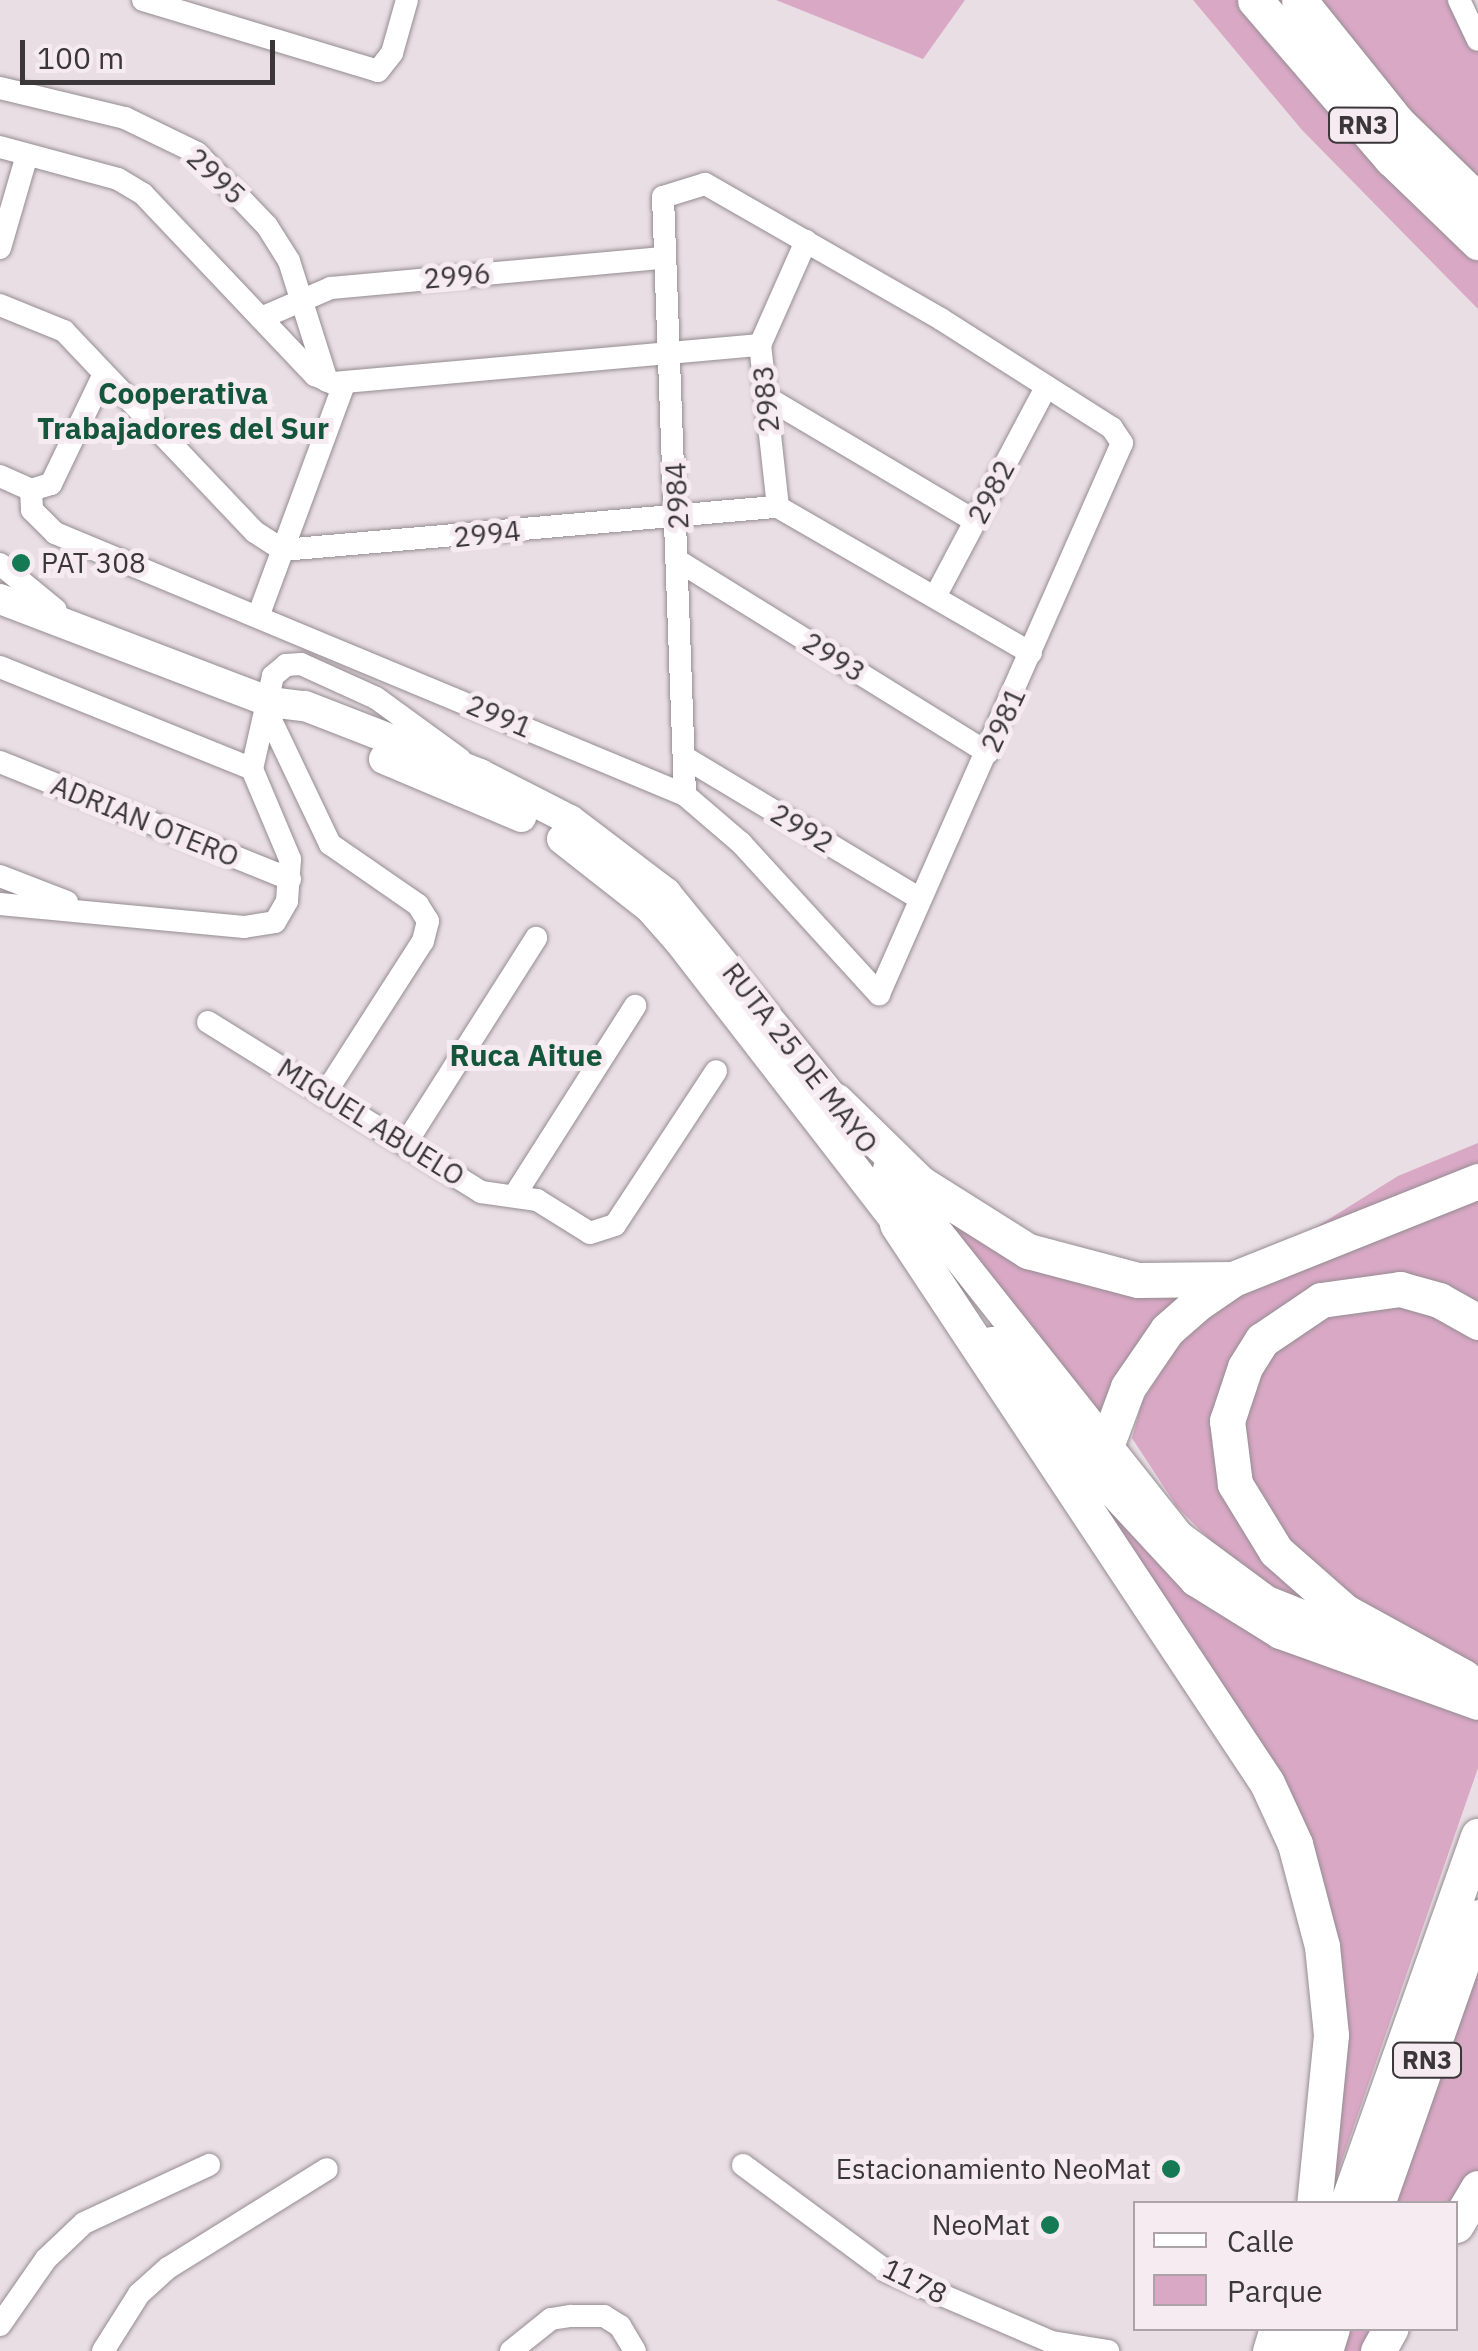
<!DOCTYPE html>
<html>
<head>
<meta charset="utf-8">
<style>
  body { margin:0 }
  #map { position:relative; width:1478px; height:2351px; overflow:hidden; background:#e8dee3; font-family:"IBM Plex Sans",sans-serif }
  div>[style] { position:absolute }
  [style*='--x'] { left:calc(var(--x)*1px); top:calc(var(--y)*1px); width:calc(var(--w)*1px); rotate:calc(var(--a)*1deg) }
  .green>* { inset:0; background:#d9a8c5 }
  .roads { filter:drop-shadow(0 0 2px #958c91) drop-shadow(0 0 2px #958c91) }
  .minor>* { height:22px; margin:-11px; padding:0 11px; transform-origin:11px; border-radius:11px; background:#fff }
  .major>* { height:30px; margin:-15px; padding:0 15px; transform-origin:15px; border-radius:15px; background:#fff }
  .highway>* { height:35px; margin:-17.5px; padding:0 17.5px; transform-origin:17.5px; border-radius:17.5px; background:#fff }
  .dots>* { width:28px; height:28px; translate:-50% -50%; box-sizing:border-box; border:5px solid #f5ebf1; border-radius:50% }
  span { translate:-50% -50%; white-space:nowrap; text-align:center; line-height:1.15; -webkit-text-stroke:10px #f5ebf1; paint-order:stroke }
  .shield-label span { padding:2px 8px; background:#f5ebf1; border:2px solid; border-radius:8px; -webkit-text-stroke-width:0 }
  .shield-label { font-size:25px; color:#3b3739; font-weight:700 }
  .street-label { font-size:28px; color:#3b3739 }
  .poi-label { font-size:28px; color:#3b3739 }
  .left { translate:0 -50%; text-align:left }
  .right { translate:-100% -50%; text-align:right }
  .neighbourhood-label { font-size:30px; color:#14563b; font-weight:700 }
  .legend { position:absolute; left:1133px; top:2201px; width:325px; height:130px; box-sizing:border-box; background:#f5ebf1; border:2px solid #aba3a7; margin:0; padding:12px 18px; list-style:none; font-size:30px; color:#3b3739 }
  .legend li { display:flex; align-items:center; gap:20px; height:50px }
  .legend b { width:50px; border:2px solid #aba3a7 }
  .scale { position:absolute; left:20px; top:40px; width:255px; height:45px; box-sizing:border-box; border:5px solid #3b3739; border-top:0; padding-left:12px; font-size:30px; line-height:35px; white-space:nowrap; color:#3b3739; -webkit-text-stroke:8px #f5ebf1; paint-order:stroke }
</style>
</head>
<body>
<div id="map">
  <div class="green">
    <div style="clip-path:polygon(776px 0,965px 0,923px 59px)"></div>
    <div style="clip-path:polygon(1193px 0,1299px 0,1330px 27px,1322px 0,1459px 0,1478px 40px,1478px 309px,1302px 130px)"></div>
    <div style="clip-path:polygon(1478px 1143px,1478px 1671px,1326px 1619px,1237px 1567px,1177px 1507px,1132px 1438px,1142px 1402px,1172px 1354px,1233px 1279px,1398px 1176px)"></div>
    <div style="clip-path:polygon(922px 1191px,954px 1218px,1198px 1289px,1103px 1422px)"></div>
    <div style="clip-path:polygon(984px 1345px,1144px 1548px,1209px 1608px,1293px 1654px,1478px 1712px,1478px 1768px,1330px 2195px,1303px 1853px)"></div>
    <div style="clip-path:polygon(1478px 1964px,1478px 2175px,1456px 2204px,1394px 2204px)"></div>
    <div style="clip-path:polygon(1350px 2329px,1383px 2329px,1370px 2351px,1342px 2351px)"></div>
  </div>
  <div class="roads">
    <div class="minor">
      <div style="--x:143;--y:0;--w:245;--a:16.8"></div>
      <div style="--x:378;--y:71;--w:23;--a:-52"></div>
      <div style="--x:392;--y:53;--w:55;--a:-74.2"></div>
      <div style="--x:1459;--y:0;--w:44;--a:64.6"></div>
      <div style="--x:0;--y:88;--w:129;--a:13.5"></div>
      <div style="--x:125;--y:118;--w:80;--a:25.9"></div>
      <div style="--x:197;--y:153;--w:101;--a:46.2"></div>
      <div style="--x:267;--y:226;--w:41;--a:57.8"></div>
      <div style="--x:289;--y:261;--w:126;--a:72.4"></div>
      <div style="--x:0;--y:147;--w:122;--a:15.2"></div>
      <div style="--x:118;--y:179;--w:29;--a:31"></div>
      <div style="--x:143;--y:194;--w:250;--a:46.5"></div>
      <div style="--x:315;--y:375;--w:20;--a:24"></div>
      <div style="--x:333;--y:383;--w:429;--a:-5.1"></div>
      <div style="--x:0;--y:248;--w:97;--a:-73.8"></div>
      <div style="--x:0;--y:305;--w:69;--a:22.1"></div>
      <div style="--x:64;--y:331;--w:277;--a:46.5"></div>
      <div style="--x:255;--y:532;--w:33;--a:33"></div>
      <div style="--x:283;--y:550;--w:497;--a:-5"></div>
      <div style="--x:778;--y:507;--w:292;--a:30"></div>
      <div style="--x:261;--y:318;--w:76;--a:-23.2"></div>
      <div style="--x:331;--y:288;--w:330;--a:-5.2"></div>
      <div style="--x:766;--y:397;--w:243;--a:30.7"></div>
      <div style="--x:0;--y:476;--w:34;--a:24"></div>
      <div style="--x:31;--y:490;--w:21;--a:-17"></div>
      <div style="--x:51;--y:484;--w:122;--a:-64.3"></div>
      <div style="--x:31;--y:490;--w:20;--a:87"></div>
      <div style="--x:32;--y:510;--w:33;--a:45"></div>
      <div style="--x:55;--y:533;--w:682;--a:22.58"></div>
      <div style="--x:685;--y:795;--w:74;--a:40.6"></div>
      <div style="--x:741;--y:843;--w:205;--a:47.6"></div>
      <div style="--x:879;--y:994;--w:602;--a:-66.2"></div>
      <div style="--x:1122;--y:443;--w:18;--a:-124"></div>
      <div style="--x:1112;--y:428;--w:203;--a:-147.5"></div>
      <div style="--x:941;--y:319;--w:272;--a:-150.2"></div>
      <div style="--x:705;--y:184;--w:44;--a:162.8"></div>
      <div style="--x:663;--y:197;--w:598;--a:87.89"></div>
      <div style="--x:778;--y:507;--w:163;--a:-96.3"></div>
      <div style="--x:760;--y:345;--w:114;--a:-66.1"></div>
      <div style="--x:680;--y:562;--w:362;--a:31.8"></div>
      <div style="--x:0;--y:564;--w:72;--a:39.4"></div>
      <div style="--x:935;--y:597;--w:238;--a:-62.1"></div>
      <div style="--x:259;--y:614;--w:245;--a:-69.7"></div>
      <div style="--x:0;--y:667;--w:272;--a:22"></div>
      <div style="--x:268;--y:714;--w:144;--a:64.5"></div>
      <div style="--x:330;--y:844;--w:107;--a:34.7"></div>
      <div style="--x:418;--y:905;--w:19;--a:58"></div>
      <div style="--x:428;--y:921;--w:21;--a:104"></div>
      <div style="--x:423;--y:941;--w:179;--a:122.7"></div>
      <div style="--x:684;--y:757;--w:275;--a:31"></div>
      <div style="--x:0;--y:762;--w:313;--a:22"></div>
      <div style="--x:0;--y:876;--w:72;--a:21.2"></div>
      <div style="--x:0;--y:904;--w:245;--a:5.4"></div>
      <div style="--x:244;--y:927;--w:31;--a:-9"></div>
      <div style="--x:275;--y:922;--w:24;--a:-60"></div>
      <div style="--x:287;--y:901;--w:42;--a:-85.9"></div>
      <div style="--x:290;--y:859;--w:98;--a:-112.9"></div>
      <div style="--x:252;--y:769;--w:95;--a:-77.3"></div>
      <div style="--x:273;--y:676;--w:17;--a:-40"></div>
      <div style="--x:286;--y:665;--w:15;--a:-4"></div>
      <div style="--x:301;--y:664;--w:82;--a:24.4"></div>
      <div style="--x:376;--y:698;--w:104;--a:36"></div>
      <div style="--x:208;--y:1022;--w:322;--a:31.9"></div>
      <div style="--x:481;--y:1192;--w:57;--a:8.1"></div>
      <div style="--x:537;--y:1200;--w:62;--a:31.9"></div>
      <div style="--x:590;--y:1233;--w:26;--a:-18"></div>
      <div style="--x:615;--y:1225;--w:184;--a:-56.7"></div>
      <div style="--x:406;--y:1143;--w:243;--a:-57.6"></div>
      <div style="--x:516;--y:1193;--w:222;--a:-57.5"></div>
      <div style="--x:743;--y:2165;--w:178;--a:36.5"></div>
      <div style="--x:886;--y:2271;--w:181;--a:23.2"></div>
      <div style="--x:1052;--y:2342;--w:57;--a:9.1"></div>
      <div style="--x:0;--y:2325;--w:80;--a:-55.1"></div>
      <div style="--x:46;--y:2259;--w:52;--a:-43.5"></div>
      <div style="--x:84;--y:2223;--w:138;--a:-24.9"></div>
      <div style="--x:103;--y:2351;--w:67;--a:-57.7"></div>
      <div style="--x:139;--y:2294;--w:39;--a:-42"></div>
      <div style="--x:168;--y:2268;--w:187;--a:-31.9"></div>
      <div style="--x:511;--y:2351;--w:51;--a:-38.7"></div>
      <div style="--x:551;--y:2319;--w:20;--a:-9"></div>
      <div style="--x:571;--y:2316;--w:33;--a:0"></div>
      <div style="--x:604;--y:2316;--w:19;--a:32"></div>
      <div style="--x:620;--y:2326;--w:29;--a:59"></div>
    </div>
    <div class="major">
      <div style="--x:0;--y:599;--w:289;--a:20.9"></div>
      <div style="--x:270;--y:702;--w:35;--a:7"></div>
      <div style="--x:305;--y:706;--w:188;--a:21.2"></div>
      <div style="--x:480;--y:774;--w:101;--a:27.1"></div>
      <div style="--x:570;--y:820;--w:121;--a:37.2"></div>
      <div style="--x:666;--y:893;--w:293;--a:50.8"></div>
      <div style="--x:384;--y:759;--w:149;--a:22.9"></div>
      <div style="--x:562;--y:839;--w:112;--a:38.1"></div>
      <div style="--x:650;--y:908;--w:44;--a:48.7"></div>
      <div style="--x:679;--y:941;--w:378;--a:52.3"></div>
      <div style="--x:888;--y:1169;--w:468;--a:51.6"></div>
      <div style="--x:1179;--y:1536;--w:109;--a:36.5"></div>
      <div style="--x:1267;--y:1601;--w:140;--a:21.8"></div>
      <div style="--x:992;--y:1342;--w:187;--a:51.3"></div>
      <div style="--x:1109;--y:1488;--w:127;--a:47.2"></div>
      <div style="--x:1195;--y:1581;--w:100;--a:31.9"></div>
      <div style="--x:1280;--y:1634;--w:210;--a:19.7"></div>
    </div>
    <div class="highway">
      <div style="--x:1255;--y:0;--w:210;--a:49.3"></div>
      <div style="--x:1392;--y:159;--w:120;--a:44"></div>
      <div style="--x:1299;--y:0;--w:156;--a:51.2"></div>
      <div style="--x:1397;--y:122;--w:113;--a:44.3"></div>
      <div style="--x:836;--y:1101;--w:117;--a:44.3"></div>
      <div style="--x:920;--y:1183;--w:128;--a:32.2"></div>
      <div style="--x:1028;--y:1251;--w:114;--a:14.8"></div>
      <div style="--x:1138;--y:1280;--w:94;--a:-0.6"></div>
      <div style="--x:897;--y:1224;--w:670;--a:56.5"></div>
      <div style="--x:1267;--y:1783;--w:67;--a:65.3"></div>
      <div style="--x:1295;--y:1844;--w:106;--a:75.2"></div>
      <div style="--x:1322;--y:1946;--w:89;--a:84.2"></div>
      <div style="--x:1331;--y:2035;--w:170;--a:95.7"></div>
      <div style="--x:1109;--y:1488;--w:39;--a:-96"></div>
      <div style="--x:1105;--y:1449;--w:66;--a:-69.6"></div>
      <div style="--x:1128;--y:1387;--w:69;--a:-55.6"></div>
      <div style="--x:1167;--y:1330;--w:41;--a:-41.1"></div>
      <div style="--x:1198;--y:1303;--w:42;--a:-34.4"></div>
      <div style="--x:1233;--y:1279;--w:264;--a:-21.8"></div>
      <div style="--x:1464;--y:1677;--w:137;--a:-151.2"></div>
      <div style="--x:1344;--y:1611;--w:91;--a:-138.6"></div>
      <div style="--x:1276;--y:1551;--w:79;--a:-121.5"></div>
      <div style="--x:1235;--y:1484;--w:64;--a:-97.2"></div>
      <div style="--x:1227;--y:1421;--w:57;--a:-71.6"></div>
      <div style="--x:1245;--y:1367;--w:32;--a:-58"></div>
      <div style="--x:1262;--y:1340;--w:71;--a:-34.1"></div>
      <div style="--x:1321;--y:1300;--w:80;--a:-7.9"></div>
      <div style="--x:1400;--y:1289;--w:41;--a:15.8"></div>
      <div style="--x:1439;--y:1300;--w:45;--a:29.4"></div>
      <div style="--x:1347;--y:2204;--w:391;--a:-70.4"></div>
      <div style="--x:1377;--y:2204;--w:304;--a:-70.6"></div>
      <div style="--x:1456;--y:2225;--w:43;--a:-59.3"></div>
      <div style="--x:1270;--y:2351;--w:24;--a:-73"></div>
      <div style="--x:1296;--y:2351;--w:24;--a:-71"></div>
      <div style="--x:1325;--y:2351;--w:24;--a:-73"></div>
      <div style="--x:1378;--y:2351;--w:26;--a:-61"></div>
    </div>
  </div>
  <div class="dots">
    <div style="left:21px;top:563px;background:#157a53"></div>
    <div style="left:1171px;top:2169px;background:#157a53"></div>
    <div style="left:1050px;top:2225px;background:#157a53"></div>
  </div>
  <div class="shield-label">
    <span style="left:1363px;top:125px">RN3</span>
    <span style="left:1427px;top:2060px">RN3</span>
  </div>
  <div class="street-label">
    <span style="left:216px;top:176px;rotate:43deg">2995</span>
    <span style="left:457px;top:276px;rotate:-5deg">2996</span>
    <span style="left:766px;top:399px;rotate:-96deg">2983</span>
    <span style="left:991px;top:492px;rotate:-62deg">2982</span>
    <span style="left:677px;top:496px;rotate:-93deg">2984</span>
    <span style="left:487px;top:534px;rotate:-6deg">2994</span>
    <span style="left:834px;top:657px;rotate:32deg">2993</span>
    <span style="left:499px;top:716px;rotate:23deg">2991</span>
    <span style="left:1003px;top:720px;rotate:-65deg">2981</span>
    <span style="left:145px;top:821px;rotate:22deg">ADRIAN OTERO</span>
    <span style="left:802px;top:828px;rotate:31deg">2992</span>
    <span style="left:800px;top:1058px;rotate:52deg">RUTA 25 DE MAYO</span>
    <span style="left:371px;top:1122px;rotate:32deg">MIGUEL ABUELO</span>
    <span style="left:915px;top:2281px;rotate:26deg">1178</span>
  </div>
  <div class="poi-label">
    <span class="left" style="left:41px;top:563px">PAT 308</span>
    <span class="right" style="left:1151px;top:2169px">Estacionamiento NeoMat</span>
    <span class="right" style="left:1030px;top:2225px">NeoMat</span>
  </div>
  <div class="neighbourhood-label">
    <span style="left:183px;top:410px">Cooperativa<br>Trabajadores del Sur</span>
    <span style="left:526px;top:1055px">Ruca Aitue</span>
  </div>
  <ul class="legend">
  <li><b style="height:12px;background:#fff"></b>Calle</li>
  <li><b style="height:28px;background:#d9a8c5"></b>Parque</li>
  </ul>
  <div class="scale">100 m</div>
</div>
</body>
</html>
